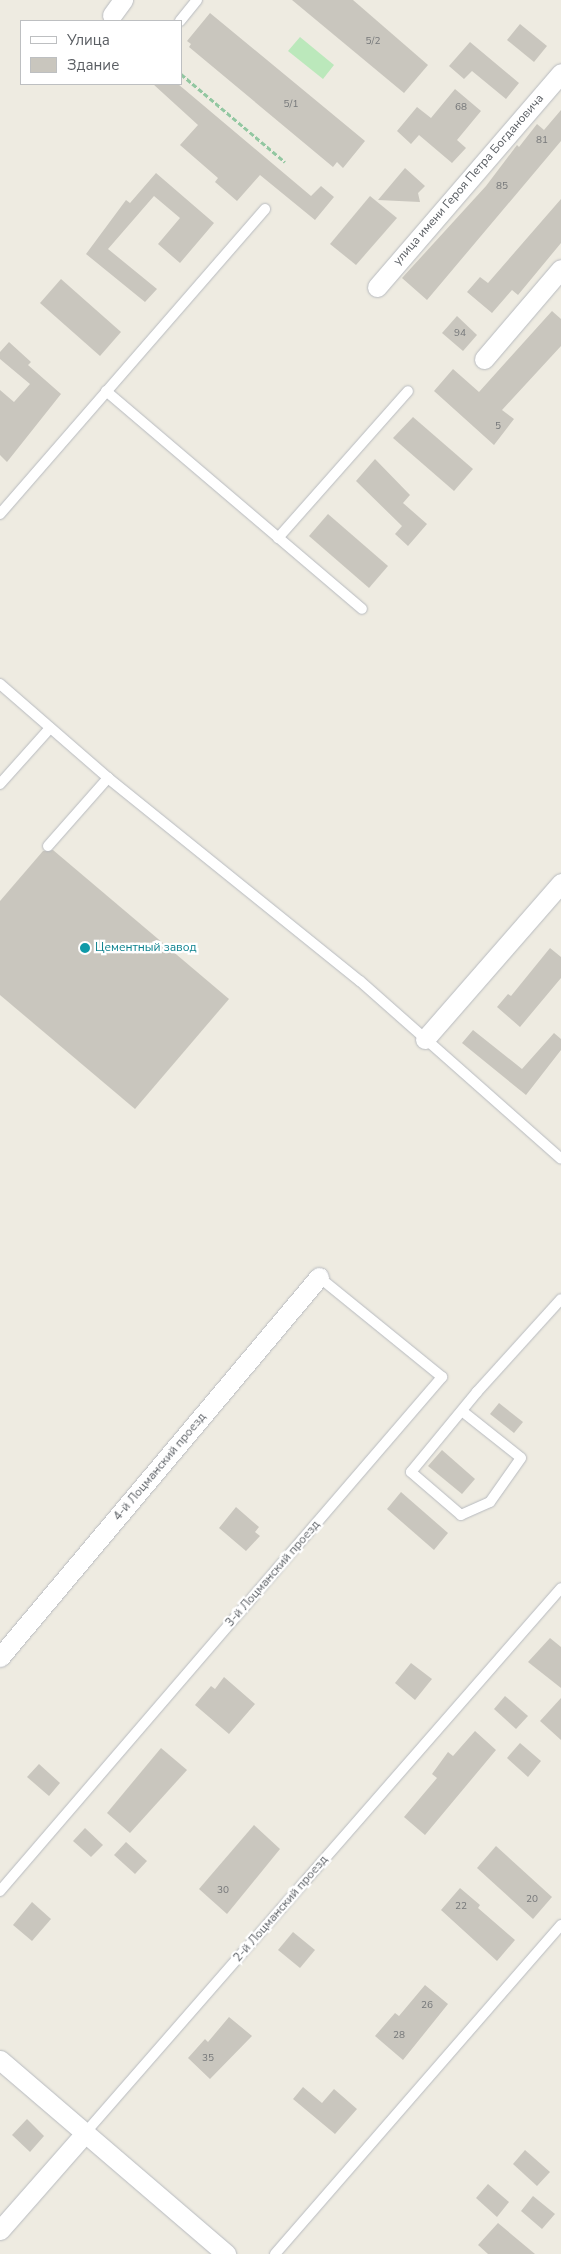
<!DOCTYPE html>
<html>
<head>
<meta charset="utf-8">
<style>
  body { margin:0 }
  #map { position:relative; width:561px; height:2254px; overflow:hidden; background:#eeebe1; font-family:"Nunito Sans",sans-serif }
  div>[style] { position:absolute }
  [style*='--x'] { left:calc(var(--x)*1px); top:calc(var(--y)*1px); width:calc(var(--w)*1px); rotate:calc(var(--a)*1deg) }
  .green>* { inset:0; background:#bbe8bb }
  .building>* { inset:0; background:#c9c6be }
  .path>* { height:3px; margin-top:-1.5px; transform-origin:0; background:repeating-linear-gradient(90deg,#92c7a1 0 5px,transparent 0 7.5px) }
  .roads { filter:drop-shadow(0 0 1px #b7babf) drop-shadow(0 0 1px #b7babf) }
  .service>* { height:10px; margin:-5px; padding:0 5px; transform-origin:5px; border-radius:5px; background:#fff }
  .minor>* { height:19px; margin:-9.5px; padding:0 9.5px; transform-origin:9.5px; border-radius:9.5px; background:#fff }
  .dots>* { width:14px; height:14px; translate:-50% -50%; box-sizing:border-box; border:2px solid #fff; border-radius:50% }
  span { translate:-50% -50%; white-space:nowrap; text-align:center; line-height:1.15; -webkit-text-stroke:4.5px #fff; paint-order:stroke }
  .number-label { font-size:10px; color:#76787a }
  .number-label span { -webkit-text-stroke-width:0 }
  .street-label { font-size:12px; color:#5a5e63 }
  .culture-label { font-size:12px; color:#0d838f }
  .left { translate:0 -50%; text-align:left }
  .legend { position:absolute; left:20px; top:20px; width:162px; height:65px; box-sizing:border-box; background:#fff; border:1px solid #bdbfc1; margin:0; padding:6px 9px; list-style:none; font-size:15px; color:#5a5e63 }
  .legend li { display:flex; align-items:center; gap:10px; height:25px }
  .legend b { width:25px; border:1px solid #bdbfc1 }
</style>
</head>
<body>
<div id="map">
  <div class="green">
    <div style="clip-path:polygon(300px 37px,334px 65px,323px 79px,288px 51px)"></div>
  </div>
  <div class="building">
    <div style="clip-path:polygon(292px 0,353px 0,428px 65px,404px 93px)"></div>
    <div style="clip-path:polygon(210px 13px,365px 141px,343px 168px,337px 162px,333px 167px,189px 47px,191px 44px,187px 41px)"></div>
    <div style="clip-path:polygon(520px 24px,547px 46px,534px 62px,507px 40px)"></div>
    <div style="clip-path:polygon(470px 42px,519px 83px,506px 99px,472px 71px,464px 79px,449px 66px)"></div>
    <div style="clip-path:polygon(153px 84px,178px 84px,311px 196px,321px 186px,334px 197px,315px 220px,260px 175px,237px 201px,215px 182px,218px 178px,180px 145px,198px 125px)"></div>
    <div style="clip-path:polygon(455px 89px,481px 111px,457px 140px,466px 148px,452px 163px,419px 135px,411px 144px,397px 131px,417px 107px,431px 118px)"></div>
    <div style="clip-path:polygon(561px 110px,561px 141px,427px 300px,402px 278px,486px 186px,517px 145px,519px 147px,537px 124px,544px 130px)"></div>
    <div style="clip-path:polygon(405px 168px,425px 186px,418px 193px,420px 202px,378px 200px)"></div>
    <div style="clip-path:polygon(156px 173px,214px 223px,180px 263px,158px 244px,180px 218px,154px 196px,108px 249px,157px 289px,145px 302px,86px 254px,126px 200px,130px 203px)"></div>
    <div style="clip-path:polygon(370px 196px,397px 218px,356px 265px,330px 244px)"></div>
    <div style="clip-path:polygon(561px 199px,561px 243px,518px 295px,512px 290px,492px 313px,467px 292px,480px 277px,488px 283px)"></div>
    <div style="clip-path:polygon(61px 279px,121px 332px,100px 356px,40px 303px)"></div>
    <div style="clip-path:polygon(552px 311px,561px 319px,561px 346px,502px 410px,514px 419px,494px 445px,434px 391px,453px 369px,479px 392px)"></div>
    <div style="clip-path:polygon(457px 316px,477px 335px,463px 351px,442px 333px)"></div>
    <div style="clip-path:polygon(9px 342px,31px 362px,28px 365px,61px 394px,7px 462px,0 455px,0 390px,14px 402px,30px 384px,0 359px,0 352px)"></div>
    <div style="clip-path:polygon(413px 417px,473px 469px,454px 491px,393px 438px)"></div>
    <div style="clip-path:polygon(375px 459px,410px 495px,403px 503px,427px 524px,408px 546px,395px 534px,402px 526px,356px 481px)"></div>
    <div style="clip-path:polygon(328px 514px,388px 566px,369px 588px,309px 536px)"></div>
    <div style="clip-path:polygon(53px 850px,229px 999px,135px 1109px,0 995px,0 901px,43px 851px)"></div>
    <div style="clip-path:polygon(550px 948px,561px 957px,561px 978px,520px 1027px,497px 1007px,508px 994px,511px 996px)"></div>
    <div style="clip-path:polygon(473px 1030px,522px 1069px,554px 1033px,561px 1039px,561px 1050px,526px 1095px,462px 1043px)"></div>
    <div style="clip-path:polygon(499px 1403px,523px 1422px,514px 1433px,490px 1414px)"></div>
    <div style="clip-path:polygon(442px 1450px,475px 1479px,462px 1494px,428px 1466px)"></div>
    <div style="clip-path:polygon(401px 1492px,448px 1533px,434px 1550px,387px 1509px)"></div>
    <div style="clip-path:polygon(236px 1507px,259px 1527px,255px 1532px,260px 1536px,246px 1551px,219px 1528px)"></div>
    <div style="clip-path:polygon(550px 1638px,561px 1647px,561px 1688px,528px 1662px)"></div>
    <div style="clip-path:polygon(411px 1663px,432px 1679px,415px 1700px,395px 1683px)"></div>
    <div style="clip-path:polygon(224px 1677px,255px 1704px,229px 1734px,195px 1705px,211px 1686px,215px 1689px)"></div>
    <div style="clip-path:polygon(505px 1696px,528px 1716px,516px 1729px,494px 1709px)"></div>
    <div style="clip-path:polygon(561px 1698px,561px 1740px,540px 1721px)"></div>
    <div style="clip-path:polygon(475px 1731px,496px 1750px,425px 1835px,404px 1817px,437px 1778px,432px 1774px,448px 1752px,453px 1756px)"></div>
    <div style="clip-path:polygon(520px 1743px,541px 1761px,528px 1777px,507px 1758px)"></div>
    <div style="clip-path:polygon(161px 1748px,187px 1770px,130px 1833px,107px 1813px)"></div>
    <div style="clip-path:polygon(39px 1764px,60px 1783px,49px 1796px,27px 1777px)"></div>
    <div style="clip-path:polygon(254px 1825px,280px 1849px,227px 1914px,199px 1889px)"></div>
    <div style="clip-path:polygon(85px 1828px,103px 1845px,91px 1857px,73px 1841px)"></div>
    <div style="clip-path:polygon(126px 1842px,147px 1861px,135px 1874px,114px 1855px)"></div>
    <div style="clip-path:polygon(496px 1846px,552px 1897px,533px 1919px,477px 1868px)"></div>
    <div style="clip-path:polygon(460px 1888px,480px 1905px,478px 1908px,515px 1940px,497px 1961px,441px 1910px)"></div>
    <div style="clip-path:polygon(32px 1902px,51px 1919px,32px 1941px,13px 1925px)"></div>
    <div style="clip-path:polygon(293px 1932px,315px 1950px,300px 1968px,278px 1950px)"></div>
    <div style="clip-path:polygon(425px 1985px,448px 2004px,403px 2060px,375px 2036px,395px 2013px,399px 2016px)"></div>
    <div style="clip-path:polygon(229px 2017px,252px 2036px,210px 2079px,188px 2058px,205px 2039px,208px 2042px)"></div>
    <div style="clip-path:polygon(303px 2087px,322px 2103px,334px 2089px,357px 2109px,335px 2134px,293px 2099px)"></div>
    <div style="clip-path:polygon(27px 2119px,44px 2136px,30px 2152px,12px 2135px)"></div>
    <div style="clip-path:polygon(525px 2150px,550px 2172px,537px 2186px,513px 2164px)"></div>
    <div style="clip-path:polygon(488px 2184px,509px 2202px,497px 2217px,476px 2198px)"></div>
    <div style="clip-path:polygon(533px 2196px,555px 2214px,542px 2229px,521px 2211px)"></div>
    <div style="clip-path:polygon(498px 2223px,535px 2254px,488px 2254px,478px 2245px)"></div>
  </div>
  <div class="path">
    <div style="--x:181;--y:74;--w:136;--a:40.2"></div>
  </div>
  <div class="roads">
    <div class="service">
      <div style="--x:180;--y:21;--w:27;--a:-51"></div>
      <div style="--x:106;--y:391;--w:336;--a:40.4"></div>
      <div style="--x:0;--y:514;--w:404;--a:-49"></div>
      <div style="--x:278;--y:538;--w:196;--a:-48.5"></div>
      <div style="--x:0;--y:684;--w:143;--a:41"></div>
      <div style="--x:108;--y:778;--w:324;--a:38.9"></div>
      <div style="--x:360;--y:981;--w:268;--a:41.5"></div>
      <div style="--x:0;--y:784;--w:75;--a:-48.2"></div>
      <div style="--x:48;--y:846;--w:91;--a:-48.6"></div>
      <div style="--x:462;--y:1411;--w:75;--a:38.5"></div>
      <div style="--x:521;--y:1458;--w:54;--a:125.2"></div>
      <div style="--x:490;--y:1502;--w:32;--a:156"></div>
      <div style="--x:461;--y:1515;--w:66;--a:-139.3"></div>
      <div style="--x:411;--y:1472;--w:104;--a:-50.5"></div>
      <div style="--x:477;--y:1392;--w:125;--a:-47.9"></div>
      <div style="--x:0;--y:1891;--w:678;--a:-49.31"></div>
      <div style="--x:442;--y:1377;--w:159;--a:-140.9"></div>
      <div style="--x:86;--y:2132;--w:722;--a:-48.87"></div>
      <div style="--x:275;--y:2254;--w:436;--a:-49"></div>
    </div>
    <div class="minor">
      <div style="--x:112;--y:15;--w:19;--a:-54"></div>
      <div style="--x:377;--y:287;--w:282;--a:-49.3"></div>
      <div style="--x:484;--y:359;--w:118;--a:-49.5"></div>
      <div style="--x:425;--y:1039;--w:207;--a:-48.9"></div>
      <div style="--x:0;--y:1657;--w:496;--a:-50"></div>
      <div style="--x:0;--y:2060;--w:298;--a:40.6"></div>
      <div style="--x:0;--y:2230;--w:130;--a:-48.7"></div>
    </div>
  </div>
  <div class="dots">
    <div style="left:85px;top:948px;background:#0f9aa8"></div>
  </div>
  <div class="number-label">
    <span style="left:373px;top:42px">5/2</span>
    <span style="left:291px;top:105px">5/1</span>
    <span style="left:461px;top:108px">68</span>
    <span style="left:542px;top:141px">81</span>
    <span style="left:502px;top:187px">85</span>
    <span style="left:460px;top:334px">94</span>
    <span style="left:498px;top:427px">5</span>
    <span style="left:223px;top:1891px">30</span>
    <span style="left:532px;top:1900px">20</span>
    <span style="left:461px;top:1907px">22</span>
    <span style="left:427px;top:2006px">26</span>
    <span style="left:399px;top:2036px">28</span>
    <span style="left:208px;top:2059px">35</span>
  </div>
  <div class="street-label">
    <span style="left:469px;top:180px;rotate:-49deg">улица имени Героя Петра Богдановича</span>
    <span style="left:160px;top:1467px;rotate:-50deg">4-й Лоцманский проезд</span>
    <span style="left:273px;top:1574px;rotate:-49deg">3-й Лоцманский проезд</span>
    <span style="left:281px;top:1909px;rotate:-49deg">2-й Лоцманский проезд</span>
  </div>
  <div class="culture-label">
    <span class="left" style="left:95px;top:948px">Цементный завод</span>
  </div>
  <ul class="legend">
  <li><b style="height:6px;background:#fff"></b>Улица</li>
  <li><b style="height:14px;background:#c9c6be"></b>Здание</li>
  </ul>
</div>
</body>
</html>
